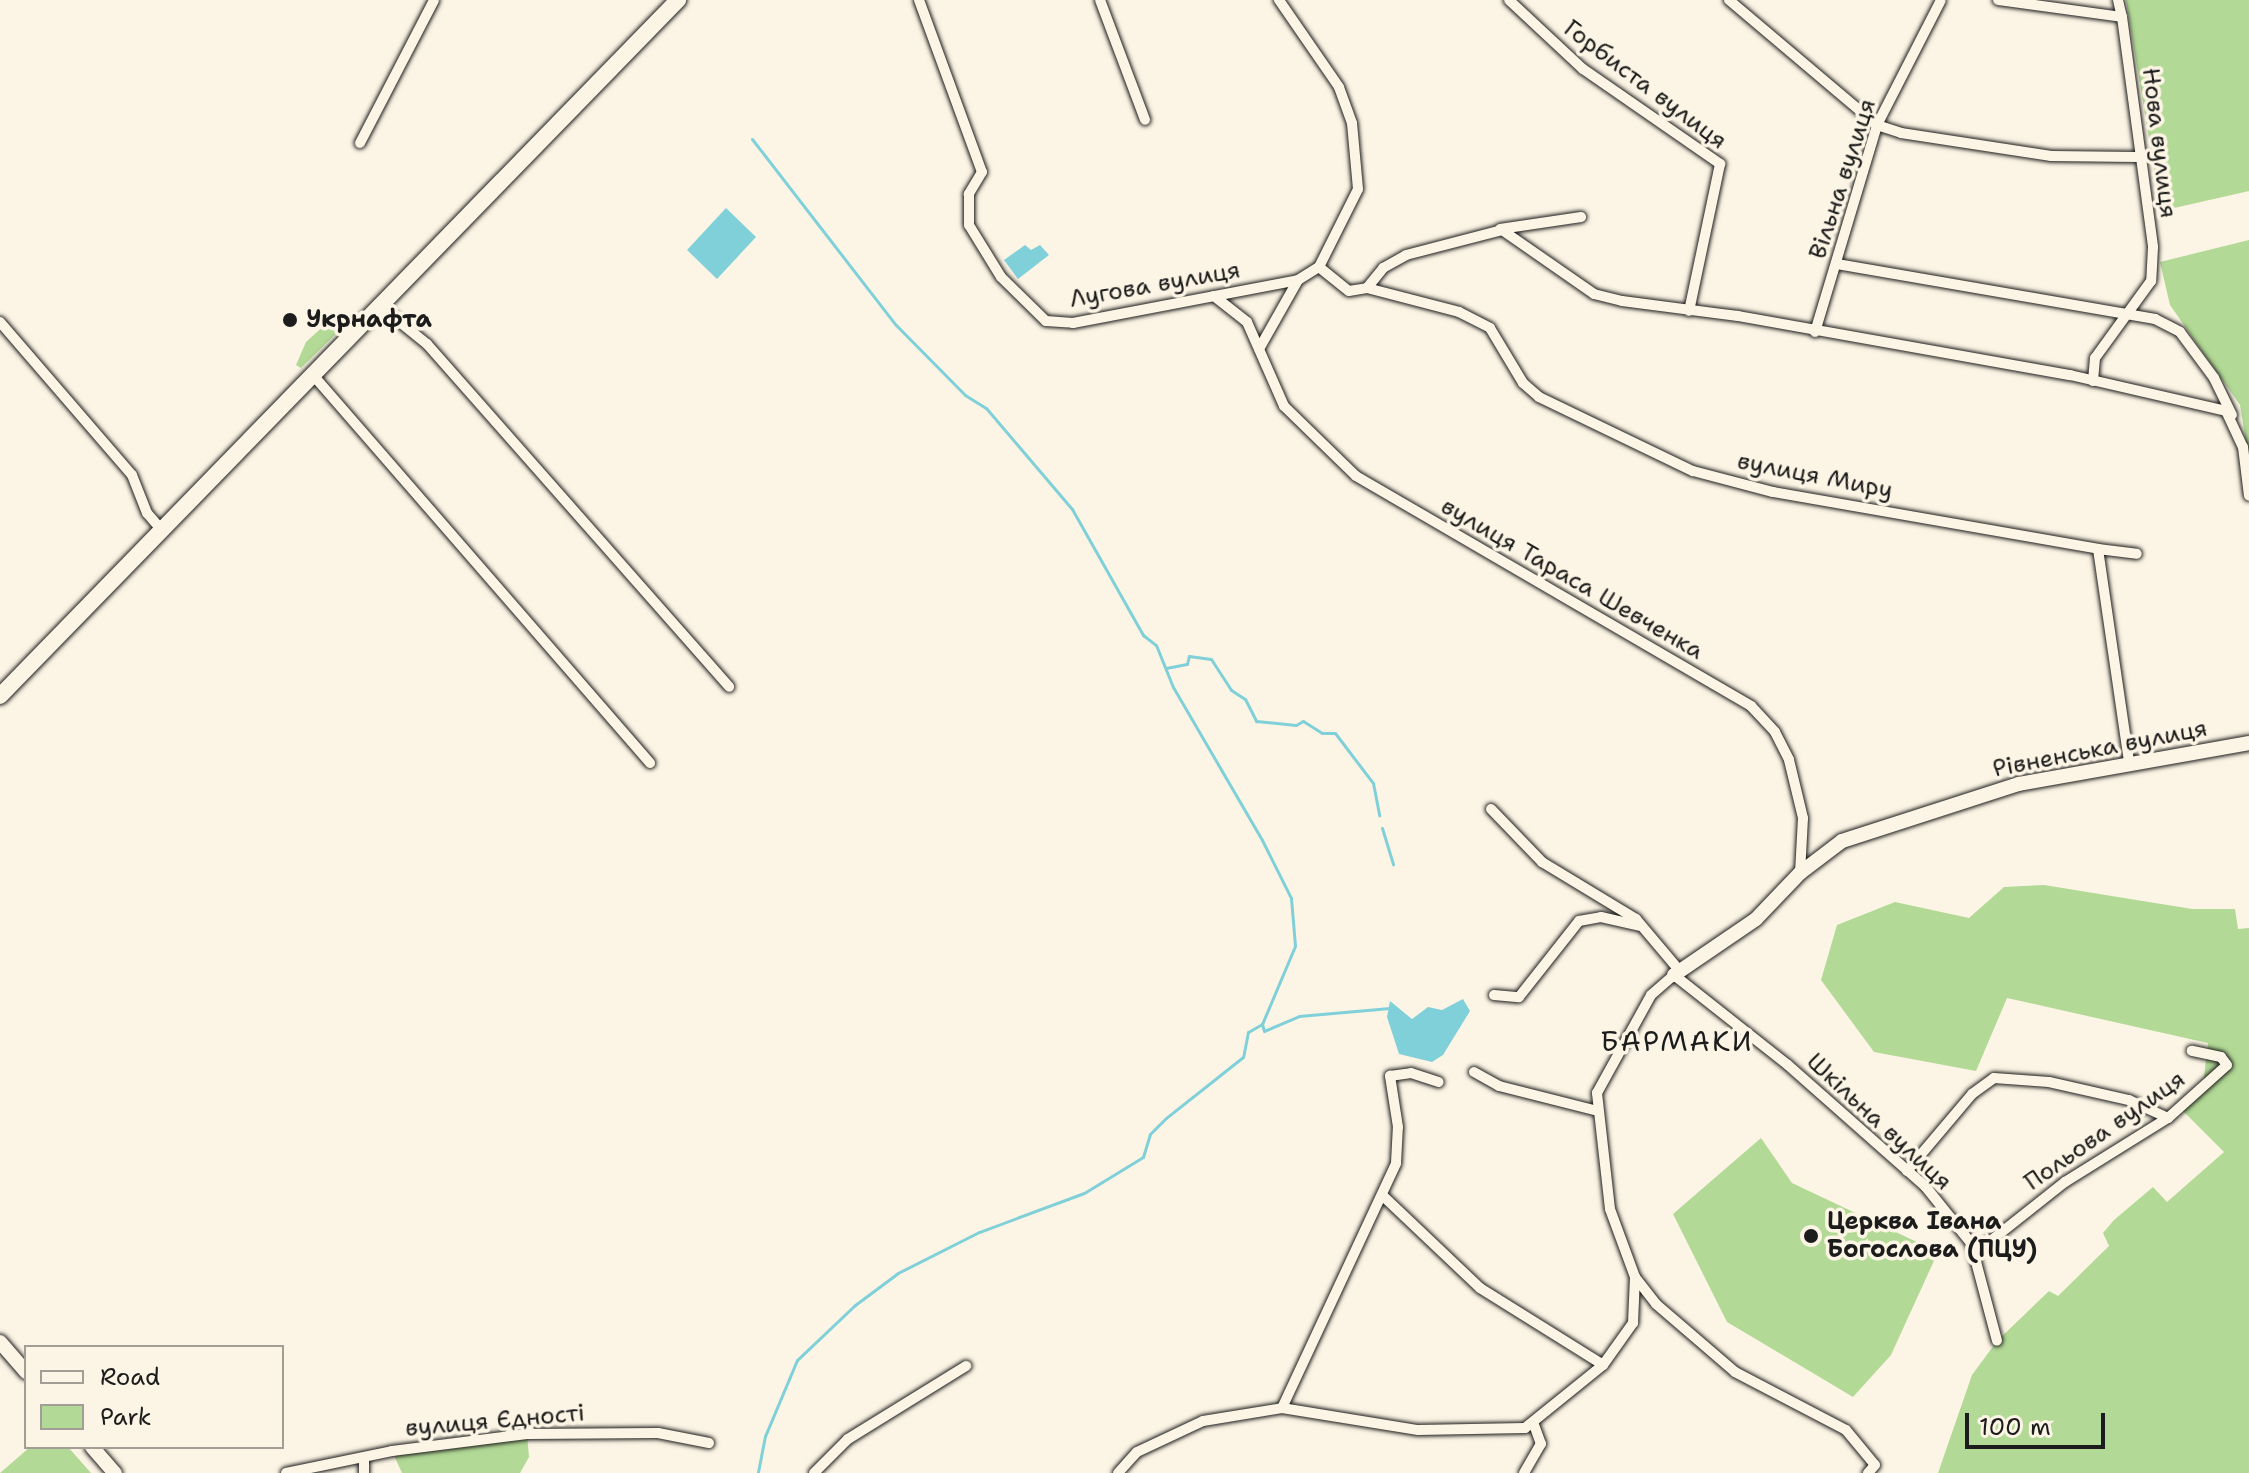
<!DOCTYPE html>
<html>
<head>
<meta charset="utf-8">
<style>
  body { margin:0 }
  #map { position:relative; width:2249px; height:1473px; overflow:hidden; background:#fcf5e5; font-family:"Shantell Sans",sans-serif }
  div>[style] { position:absolute }
  [style*='--x'] { left:calc(var(--x)*1px); top:calc(var(--y)*1px); width:calc(var(--w)*1px); rotate:calc(var(--a)*1deg) }
  .green>* { inset:0; background:#b2d995 }
  .water>* { inset:0; background:#80d0d9 }
  .stream>* { height:3px; margin:-1.5px; padding:0 1.5px; transform-origin:1.5px; border-radius:1.5px; background:#80d0d9 }
  .roads { filter:drop-shadow(0 0 2px #1c1c1c) drop-shadow(0 0 2px #1c1c1c) }
  .street>* { height:10px; margin:-5px; padding:0 5px; transform-origin:5px; border-radius:5px; background:#fcf5e5 }
  .secondary>* { height:14px; margin:-7px; padding:0 7px; transform-origin:7px; border-radius:7px; background:#fcf5e5 }
  .primary>* { height:16px; margin:-8px; padding:0 8px; transform-origin:8px; border-radius:8px; background:#fcf5e5 }
  .dots>* { width:22px; height:22px; translate:-50% -50%; box-sizing:border-box; border:4px solid #fcf5e5; border-radius:50% }
  span { translate:-50% -50%; white-space:nowrap; text-align:center; line-height:1.15; -webkit-text-stroke:7px #fcf5e5; paint-order:stroke }
  .street-label { font-size:24px; color:#1c1c1c }
  .poi-label { font-size:24px; color:#1c1c1c; font-weight:700 }
  .left { translate:0 -50%; text-align:left }
  .quarter-label { font-size:28px; color:#1c1c1c; letter-spacing:2px }
  .legend { position:absolute; left:24px; top:1345px; width:260px; height:104px; box-sizing:border-box; background:#fcf5e5; border:2px solid #a29e95; margin:0; padding:10px 14px; list-style:none; font-size:24px; color:#1c1c1c }
  .legend li { display:flex; align-items:center; gap:16px; height:40px }
  .legend b { width:40px; border:2px solid #a29e95 }
  .scale { position:absolute; left:1965px; top:1413px; width:140px; height:36px; box-sizing:border-box; border:4px solid #1c1c1c; border-top:0; padding-left:10px; font-size:24px; line-height:28px; white-space:nowrap; color:#1c1c1c; -webkit-text-stroke:6px #fcf5e5; paint-order:stroke }
</style>
</head>
<body>
<div id="map">
  <div class="green">
    <div style="clip-path:polygon(2126px 0,2249px 0,2249px 191px,2161px 211px)"></div>
    <div style="clip-path:polygon(2249px 240px,2249px 460px,2240px 405px,2170px 305px,2160px 262px)"></div>
    <div style="clip-path:polygon(344px 318px,346px 324px,301px 368px,296px 365px,306px 342px,327px 323px)"></div>
    <div style="clip-path:polygon(2044px 885px,2192px 909px,2235px 909px,2238px 929px,2249px 928px,2249px 1473px,1938px 1473px,1972px 1375px,1997px 1341px,2049px 1291px,2058px 1296px,2109px 1246px,2103px 1233px,2114px 1220px,2153px 1187px,2167px 1202px,2224px 1152px,2180px 1108px,2202px 1093px,2208px 1043px,2007px 998px,1976px 1071px,1874px 1052px,1821px 980px,1837px 925px,1895px 902px,1969px 918px,2004px 887px)"></div>
    <div style="clip-path:polygon(1761px 1138px,1792px 1183px,1938px 1252px,1891px 1355px,1853px 1397px,1727px 1322px,1673px 1214px)"></div>
    <div style="clip-path:polygon(527px 1434px,529px 1457px,520px 1473px,402px 1473px,392px 1451px)"></div>
    <div style="clip-path:polygon(30px 1447px,68px 1447px,91px 1473px,0 1473px)"></div>
  </div>
  <div class="water">
    <div style="clip-path:polygon(726px 208px,756px 237px,717px 279px,687px 250px)"></div>
    <div style="clip-path:polygon(1025px 245px,1031px 250px,1040px 245px,1049px 255px,1018px 279px,1004px 260px)"></div>
    <div style="clip-path:polygon(1463px 999px,1470px 1011px,1443px 1055px,1432px 1062px,1399px 1054px,1387px 1017px,1390px 1001px,1412px 1019px,1428px 1007px,1442px 1010px)"></div>
  </div>
  <div class="stream">
    <div style="--x:752;--y:139;--w:235;--a:52.3"></div>
    <div style="--x:896;--y:325;--w:98;--a:45.4"></div>
    <div style="--x:965;--y:395;--w:25;--a:32"></div>
    <div style="--x:986;--y:408;--w:133;--a:49.6"></div>
    <div style="--x:1072;--y:509;--w:145;--a:60.6"></div>
    <div style="--x:1143;--y:635;--w:16;--a:38"></div>
    <div style="--x:1156;--y:645;--w:45;--a:68"></div>
    <div style="--x:1173;--y:687;--w:177;--a:59.8"></div>
    <div style="--x:1262;--y:840;--w:65;--a:63.4"></div>
    <div style="--x:1291;--y:898;--w:48;--a:85.2"></div>
    <div style="--x:1295;--y:946;--w:85;--a:112.9"></div>
    <div style="--x:1262;--y:1024;--w:16;--a:150"></div>
    <div style="--x:1248;--y:1032;--w:25;--a:101"></div>
    <div style="--x:1243;--y:1057;--w:98;--a:141.6"></div>
    <div style="--x:1166;--y:1118;--w:23;--a:135"></div>
    <div style="--x:1150;--y:1134;--w:24;--a:107"></div>
    <div style="--x:1143;--y:1157;--w:69;--a:148.6"></div>
    <div style="--x:1084;--y:1193;--w:112;--a:159.6"></div>
    <div style="--x:979;--y:1232;--w:91;--a:153.2"></div>
    <div style="--x:898;--y:1273;--w:54;--a:143.3"></div>
    <div style="--x:855;--y:1305;--w:80;--a:136.5"></div>
    <div style="--x:797;--y:1360;--w:82;--a:112.8"></div>
    <div style="--x:765;--y:1436;--w:38;--a:101"></div>
    <div style="--x:1166;--y:668;--w:21;--a:-11"></div>
    <div style="--x:1187;--y:664;--w:8;--a:-76"></div>
    <div style="--x:1189;--y:656;--w:22;--a:8"></div>
    <div style="--x:1211;--y:659;--w:37;--a:57"></div>
    <div style="--x:1231;--y:690;--w:17;--a:33"></div>
    <div style="--x:1245;--y:699;--w:25;--a:63"></div>
    <div style="--x:1256;--y:721;--w:40;--a:5.7"></div>
    <div style="--x:1296;--y:725;--w:8;--a:-30"></div>
    <div style="--x:1303;--y:721;--w:22;--a:32"></div>
    <div style="--x:1322;--y:733;--w:13;--a:0"></div>
    <div style="--x:1335;--y:733;--w:63;--a:52.8"></div>
    <div style="--x:1373;--y:783;--w:33;--a:79"></div>
    <div style="--x:1382;--y:828;--w:38;--a:73"></div>
    <div style="--x:1262;--y:1024;--w:7;--a:74"></div>
    <div style="--x:1264;--y:1031;--w:38;--a:-23"></div>
    <div style="--x:1299;--y:1016;--w:91;--a:-5"></div>
  </div>
  <div class="roads">
    <div class="street">
      <div style="--x:919;--y:0;--w:183;--a:69.9"></div>
      <div style="--x:982;--y:172;--w:26;--a:121"></div>
      <div style="--x:969;--y:194;--w:31;--a:90"></div>
      <div style="--x:969;--y:225;--w:61;--a:58.4"></div>
      <div style="--x:1001;--y:277;--w:63;--a:44.4"></div>
      <div style="--x:1046;--y:321;--w:27;--a:4"></div>
      <div style="--x:1073;--y:323;--w:229;--a:-10.8"></div>
      <div style="--x:1100;--y:0;--w:128;--a:69.4"></div>
      <div style="--x:1509;--y:0;--w:101;--a:43"></div>
      <div style="--x:1583;--y:69;--w:167;--a:34.7"></div>
      <div style="--x:1720;--y:164;--w:150;--a:101.9"></div>
      <div style="--x:1729;--y:0;--w:194;--a:40.2"></div>
      <div style="--x:1877;--y:125;--w:25;--a:18"></div>
      <div style="--x:1901;--y:133;--w:152;--a:8.7"></div>
      <div style="--x:2051;--y:156;--w:86;--a:0.7"></div>
      <div style="--x:1998;--y:0;--w:125;--a:7.8"></div>
      <div style="--x:2122;--y:17;--w:232;--a:82.3"></div>
      <div style="--x:2153;--y:247;--w:34;--a:93"></div>
      <div style="--x:2151;--y:281;--w:95;--a:126"></div>
      <div style="--x:2095;--y:358;--w:23;--a:95"></div>
      <div style="--x:2118;--y:0;--w:17;--a:77"></div>
      <div style="--x:360;--y:143;--w:161;--a:-62.6"></div>
      <div style="--x:1500;--y:229;--w:82;--a:-8.4"></div>
      <div style="--x:1837;--y:264;--w:323;--a:9.8"></div>
      <div style="--x:2155;--y:319;--w:28;--a:27"></div>
      <div style="--x:2180;--y:332;--w:57;--a:53.5"></div>
      <div style="--x:2214;--y:378;--w:41;--a:64.1"></div>
      <div style="--x:1319;--y:267;--w:38;--a:39"></div>
      <div style="--x:1349;--y:291;--w:18;--a:-9"></div>
      <div style="--x:1367;--y:288;--w:26;--a:-51"></div>
      <div style="--x:1383;--y:268;--w:26;--a:-29"></div>
      <div style="--x:1406;--y:255;--w:99;--a:-14.6"></div>
      <div style="--x:1502;--y:230;--w:112;--a:34.8"></div>
      <div style="--x:1594;--y:294;--w:29;--a:14"></div>
      <div style="--x:1622;--y:301;--w:117;--a:7.4"></div>
      <div style="--x:1738;--y:316;--w:337;--a:10.1"></div>
      <div style="--x:2070;--y:375;--w:160;--a:13"></div>
      <div style="--x:2226;--y:411;--w:40;--a:65"></div>
      <div style="--x:2243;--y:447;--w:49;--a:83"></div>
      <div style="--x:1367;--y:288;--w:95;--a:14.6"></div>
      <div style="--x:1459;--y:312;--w:35;--a:27"></div>
      <div style="--x:1490;--y:328;--w:64;--a:59"></div>
      <div style="--x:1523;--y:383;--w:21;--a:41"></div>
      <div style="--x:1539;--y:397;--w:171;--a:25.7"></div>
      <div style="--x:1693;--y:471;--w:83;--a:14.7"></div>
      <div style="--x:1773;--y:492;--w:330;--a:9.9"></div>
      <div style="--x:2098;--y:549;--w:215;--a:81.7"></div>
      <div style="--x:1214;--y:296;--w:42;--a:38.2"></div>
      <div style="--x:1247;--y:322;--w:92;--a:66.2"></div>
      <div style="--x:1284;--y:406;--w:100;--a:44.2"></div>
      <div style="--x:1356;--y:476;--w:457;--a:30.2"></div>
      <div style="--x:1751;--y:706;--w:35;--a:47"></div>
      <div style="--x:1775;--y:732;--w:31;--a:63"></div>
      <div style="--x:1789;--y:760;--w:60;--a:76.4"></div>
      <div style="--x:1803;--y:818;--w:55;--a:93.1"></div>
      <div style="--x:380;--y:306;--w:60;--a:39"></div>
      <div style="--x:427;--y:344;--w:457;--a:48.6"></div>
      <div style="--x:0;--y:322;--w:202;--a:49.2"></div>
      <div style="--x:132;--y:475;--w:41;--a:68.5"></div>
      <div style="--x:147;--y:513;--w:23;--a:49"></div>
      <div style="--x:1815;--y:332;--w:216;--a:-73.3"></div>
      <div style="--x:1877;--y:125;--w:140;--a:-62.9"></div>
      <div style="--x:1259;--y:349;--w:79;--a:-60.5"></div>
      <div style="--x:1298;--y:280;--w:25;--a:-32"></div>
      <div style="--x:1319;--y:267;--w:87;--a:-63.4"></div>
      <div style="--x:1358;--y:189;--w:66;--a:-95.2"></div>
      <div style="--x:1352;--y:123;--w:38;--a:-110"></div>
      <div style="--x:1339;--y:87;--w:106;--a:-124.6"></div>
      <div style="--x:313;--y:375;--w:514;--a:49.02"></div>
      <div style="--x:2098;--y:549;--w:39;--a:7"></div>
      <div style="--x:1491;--y:809;--w:74;--a:46.1"></div>
      <div style="--x:1542;--y:862;--w:110;--a:31.2"></div>
      <div style="--x:1636;--y:919;--w:67;--a:49.9"></div>
      <div style="--x:1494;--y:995;--w:25;--a:5"></div>
      <div style="--x:1519;--y:997;--w:97;--a:-51.7"></div>
      <div style="--x:1579;--y:921;--w:22;--a:-10"></div>
      <div style="--x:1601;--y:917;--w:41;--a:12.7"></div>
      <div style="--x:1474;--y:1072;--w:29;--a:29"></div>
      <div style="--x:1499;--y:1086;--w:102;--a:14.2"></div>
      <div style="--x:1907;--y:1171;--w:101;--a:-49.8"></div>
      <div style="--x:1972;--y:1094;--w:27;--a:-36"></div>
      <div style="--x:1994;--y:1078;--w:55;--a:4.2"></div>
      <div style="--x:2049;--y:1082;--w:82;--a:12.7"></div>
      <div style="--x:2129;--y:1100;--w:43;--a:24.8"></div>
      <div style="--x:1382;--y:1195;--w:135;--a:43.5"></div>
      <div style="--x:1480;--y:1288;--w:145;--a:32"></div>
      <div style="--x:1974;--y:1254;--w:116;--a:-38.4"></div>
      <div style="--x:2065;--y:1182;--w:121;--a:-31.9"></div>
      <div style="--x:2168;--y:1118;--w:79;--a:-41.9"></div>
      <div style="--x:2227;--y:1065;--w:10;--a:-127"></div>
      <div style="--x:2221;--y:1057;--w:30;--a:-168"></div>
      <div style="--x:1635;--y:1277;--w:34;--a:52"></div>
      <div style="--x:1656;--y:1304;--w:104;--a:40.7"></div>
      <div style="--x:1735;--y:1372;--w:125;--a:27.6"></div>
      <div style="--x:1846;--y:1430;--w:45;--a:50.4"></div>
      <div style="--x:1875;--y:1465;--w:11;--a:131"></div>
      <div style="--x:1282;--y:1408;--w:270;--a:-65"></div>
      <div style="--x:1396;--y:1163;--w:36;--a:-87"></div>
      <div style="--x:1398;--y:1127;--w:52;--a:-98.9"></div>
      <div style="--x:1390;--y:1076;--w:21;--a:-8"></div>
      <div style="--x:1411;--y:1073;--w:29;--a:18"></div>
      <div style="--x:286;--y:1473;--w:108;--a:-11.7"></div>
      <div style="--x:392;--y:1451;--w:136;--a:-7.2"></div>
      <div style="--x:527;--y:1434;--w:131;--a:-0.4"></div>
      <div style="--x:658;--y:1433;--w:52;--a:11.1"></div>
      <div style="--x:364;--y:1473;--w:15;--a:-90"></div>
      <div style="--x:814;--y:1473;--w:48;--a:-45"></div>
      <div style="--x:848;--y:1439;--w:139;--a:-31.7"></div>
      <div style="--x:1118;--y:1473;--w:28;--a:-48"></div>
      <div style="--x:1137;--y:1452;--w:73;--a:-25.2"></div>
      <div style="--x:1203;--y:1421;--w:80;--a:-9.3"></div>
      <div style="--x:1282;--y:1408;--w:138;--a:9.2"></div>
      <div style="--x:1418;--y:1430;--w:107;--a:-1.1"></div>
      <div style="--x:1525;--y:1428;--w:100;--a:-38.9"></div>
      <div style="--x:1603;--y:1365;--w:52;--a:-54.5"></div>
      <div style="--x:1633;--y:1323;--w:46;--a:-87.5"></div>
      <div style="--x:1635;--y:1277;--w:72;--a:-110.2"></div>
      <div style="--x:1610;--y:1209;--w:117;--a:-96.4"></div>
      <div style="--x:1597;--y:1093;--w:112;--a:-61.1"></div>
      <div style="--x:1651;--y:995;--w:30;--a:-41"></div>
      <div style="--x:1674;--y:975;--w:145;--a:38.3"></div>
      <div style="--x:1788;--y:1065;--w:183;--a:41.5"></div>
      <div style="--x:1925;--y:1186;--w:73;--a:51.1"></div>
      <div style="--x:1971;--y:1243;--w:101;--a:75.1"></div>
      <div style="--x:1524;--y:1473;--w:34;--a:-60"></div>
      <div style="--x:1541;--y:1444;--w:23;--a:-110"></div>
    </div>
    <div class="secondary">
      <div style="--x:1674;--y:975;--w:99;--a:-34.3"></div>
      <div style="--x:1756;--y:919;--w:64;--a:-46.3"></div>
      <div style="--x:1800;--y:873;--w:53;--a:-37.3"></div>
      <div style="--x:1842;--y:841;--w:186;--a:-17.9"></div>
      <div style="--x:2019;--y:784;--w:234;--a:-10.1"></div>
      <div style="--x:0;--y:1342;--w:40;--a:49"></div>
      <div style="--x:92;--y:1447;--w:35;--a:49"></div>
    </div>
    <div class="primary">
      <div style="--x:0;--y:696;--w:972;--a:-45.75"></div>
    </div>
  </div>
  <div class="dots">
    <div style="left:290px;top:320px;background:#1c1c1c"></div>
    <div style="left:1811px;top:1236px;background:#1c1c1c"></div>
  </div>
  <div class="street-label">
    <span style="left:1645px;top:85px;rotate:37deg">Горбиста вулиця</span>
    <span style="left:2159px;top:143px;rotate:83deg">Нова вулиця</span>
    <span style="left:1843px;top:179px;rotate:-72deg">Вільна вулиця</span>
    <span style="left:1155px;top:285px;rotate:-10deg">Лугова вулиця</span>
    <span style="left:1815px;top:476px;rotate:11deg">вулиця Миру</span>
    <span style="left:1572px;top:579px;rotate:30deg">вулиця Тараса Шевченка</span>
    <span style="left:2100px;top:749px;rotate:-11deg">Рівненська вулиця</span>
    <span style="left:1879px;top:1122px;rotate:43deg">Шкільна вулиця</span>
    <span style="left:2105px;top:1131px;rotate:-35deg">Польова вулиця</span>
    <span style="left:495px;top:1421px;rotate:-5deg">вулиця Єдності</span>
  </div>
  <div class="poi-label">
    <span class="left" style="left:306px;top:320px">Укрнафта</span>
    <span class="left" style="left:1827px;top:1236px">Церква Івана<br>Богослова (ПЦУ)</span>
  </div>
  <div class="quarter-label">
    <span style="left:1677px;top:1041px">БАРМАКИ</span>
  </div>
  <ul class="legend">
  <li><b style="height:10px;background:#fcf5e5"></b>Road</li>
  <li><b style="height:22px;background:#b2d995"></b>Park</li>
  </ul>
  <div class="scale">100 m</div>
</div>
</body>
</html>
